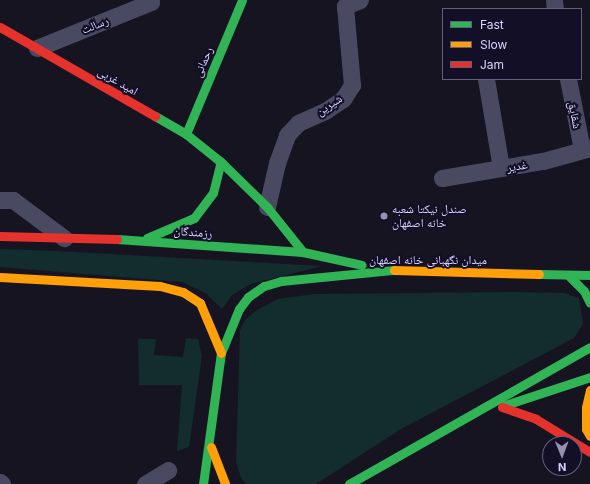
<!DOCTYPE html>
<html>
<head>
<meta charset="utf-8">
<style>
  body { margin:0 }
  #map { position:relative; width:590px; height:484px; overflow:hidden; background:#161421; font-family:Inter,"Noto Naskh Arabic",sans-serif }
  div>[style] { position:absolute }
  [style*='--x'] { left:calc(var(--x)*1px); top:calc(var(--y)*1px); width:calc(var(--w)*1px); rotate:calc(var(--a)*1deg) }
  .green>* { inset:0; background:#132c2d }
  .street>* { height:17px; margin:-8.5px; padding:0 8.5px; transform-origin:8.5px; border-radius:8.5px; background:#4a4962 }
  .fast>* { height:9px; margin:-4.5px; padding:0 4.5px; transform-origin:4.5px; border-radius:4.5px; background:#30b455 }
  .slow>* { height:9px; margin:-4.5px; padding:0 4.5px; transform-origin:4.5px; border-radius:4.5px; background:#ff9f0a }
  .jam>* { height:9px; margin:-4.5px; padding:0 4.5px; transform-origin:4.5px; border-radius:4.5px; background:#e5322d }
  .dots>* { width:11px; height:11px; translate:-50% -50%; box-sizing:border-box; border:2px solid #130f26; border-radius:50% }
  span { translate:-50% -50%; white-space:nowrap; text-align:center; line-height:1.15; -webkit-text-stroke:4px #130f26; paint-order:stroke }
  .street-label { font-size:12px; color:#d9d4ff }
  .poi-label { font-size:12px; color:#d9d4ff }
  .left { translate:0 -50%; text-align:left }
  .legend { position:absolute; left:442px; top:8px; width:140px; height:72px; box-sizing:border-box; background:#130f26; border:1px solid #625e7d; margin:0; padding:5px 7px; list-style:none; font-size:12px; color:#d9d4ff }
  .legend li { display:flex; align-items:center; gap:8px; height:20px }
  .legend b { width:20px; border:1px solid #625e7d }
  .north { position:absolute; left:542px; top:436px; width:40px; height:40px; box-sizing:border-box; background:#130f26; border:1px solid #625e7d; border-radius:50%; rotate:179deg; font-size:11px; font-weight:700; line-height:16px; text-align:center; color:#d9d4ff }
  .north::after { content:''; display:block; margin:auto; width:14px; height:18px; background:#9591b1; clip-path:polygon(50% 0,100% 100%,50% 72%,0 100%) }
</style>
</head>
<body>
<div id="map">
  <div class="green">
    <div style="clip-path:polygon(0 249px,58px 251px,322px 266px,251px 284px,232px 295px,222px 309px,207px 294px,182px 282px,0 267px)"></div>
    <div style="clip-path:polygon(515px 292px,565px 293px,579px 298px,583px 324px,574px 338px,401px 429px,316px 484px,246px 484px,241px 478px,236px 462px,240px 330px,245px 320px,257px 310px,278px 299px,314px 294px)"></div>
    <div style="clip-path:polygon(186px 338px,198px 339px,202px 356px,189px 447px,177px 451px,182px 385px,139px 385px,138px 339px,156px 339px,154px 355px,183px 357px)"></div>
  </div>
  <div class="street">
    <div style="--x:554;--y:1;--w:8;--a:83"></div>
    <div style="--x:37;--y:48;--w:123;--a:-22"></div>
    <div style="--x:151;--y:2;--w:2;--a:-117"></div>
    <div style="--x:486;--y:79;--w:90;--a:80.4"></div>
    <div style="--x:568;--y:79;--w:72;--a:78.8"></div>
    <div style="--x:442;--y:178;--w:102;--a:-9.6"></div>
    <div style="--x:543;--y:161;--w:49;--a:-15.5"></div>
    <div style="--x:0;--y:200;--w:13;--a:0"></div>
    <div style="--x:13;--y:200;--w:64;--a:36.7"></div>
    <div style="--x:267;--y:207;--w:45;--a:-77.2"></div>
    <div style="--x:277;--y:163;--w:30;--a:-70"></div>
    <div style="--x:287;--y:135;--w:16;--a:-47"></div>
    <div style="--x:298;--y:123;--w:30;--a:-24"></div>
    <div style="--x:325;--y:111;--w:22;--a:-34"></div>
    <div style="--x:343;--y:99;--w:17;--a:-57"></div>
    <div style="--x:352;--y:85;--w:79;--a:-95.1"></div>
    <div style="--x:345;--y:6;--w:16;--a:-22"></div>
    <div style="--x:0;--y:482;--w:3;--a:45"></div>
    <div style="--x:145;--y:484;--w:27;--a:-31"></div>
  </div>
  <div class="fast">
    <div style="--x:155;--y:116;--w:36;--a:30"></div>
    <div style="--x:186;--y:134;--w:45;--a:38.7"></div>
    <div style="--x:221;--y:162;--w:64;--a:44.4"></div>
    <div style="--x:267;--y:207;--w:58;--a:51.3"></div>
    <div style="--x:186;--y:134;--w:145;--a:-67.3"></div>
    <div style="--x:147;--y:238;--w:51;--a:-23.1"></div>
    <div style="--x:194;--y:218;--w:31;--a:-53"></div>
    <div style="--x:213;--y:193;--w:32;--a:-76"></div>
    <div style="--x:117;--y:239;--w:186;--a:4"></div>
    <div style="--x:303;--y:252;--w:60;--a:12.4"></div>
    <div style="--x:539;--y:274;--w:51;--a:1.1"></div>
    <div style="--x:569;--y:276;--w:21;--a:45"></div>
    <div style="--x:584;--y:291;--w:13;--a:63"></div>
    <div style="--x:505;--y:405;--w:89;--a:-18.2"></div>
    <div style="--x:203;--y:484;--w:132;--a:-82.2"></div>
    <div style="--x:221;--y:353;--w:48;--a:-67.8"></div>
    <div style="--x:239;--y:309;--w:15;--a:-53"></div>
    <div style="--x:248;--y:297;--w:19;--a:-35"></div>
    <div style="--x:264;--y:286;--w:18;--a:-16"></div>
    <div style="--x:281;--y:281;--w:114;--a:-5.6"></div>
    <div style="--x:349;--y:484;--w:277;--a:-29.6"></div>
  </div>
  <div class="slow">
    <div style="--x:394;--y:270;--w:145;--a:1.6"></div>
    <div style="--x:0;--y:277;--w:160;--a:3.2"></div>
    <div style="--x:160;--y:286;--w:24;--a:15"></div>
    <div style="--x:183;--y:292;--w:20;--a:33"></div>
    <div style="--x:200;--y:303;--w:54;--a:67.2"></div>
    <div style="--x:590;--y:390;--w:18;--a:103"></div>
    <div style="--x:586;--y:408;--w:21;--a:90"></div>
    <div style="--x:586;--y:429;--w:8;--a:60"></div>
    <div style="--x:211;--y:447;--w:40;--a:69"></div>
  </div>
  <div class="jam">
    <div style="--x:0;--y:27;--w:179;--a:29.9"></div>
    <div style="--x:0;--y:236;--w:117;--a:1.5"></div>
    <div style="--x:502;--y:407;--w:36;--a:19"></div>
    <div style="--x:536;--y:419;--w:63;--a:31.4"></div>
  </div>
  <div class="dots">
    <div style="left:384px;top:216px;background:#9591b1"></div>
  </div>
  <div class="street-label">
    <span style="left:95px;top:25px;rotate:-22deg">رسالت</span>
    <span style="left:203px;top:62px;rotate:-67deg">رحمانی</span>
    <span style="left:118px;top:81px;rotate:30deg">امید غربی</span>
    <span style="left:329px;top:105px;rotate:-34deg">شیرین</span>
    <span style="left:575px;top:115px;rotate:79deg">شقایق</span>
    <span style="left:517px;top:166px;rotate:-9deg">غدیر</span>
    <span style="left:193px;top:232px;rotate:4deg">رزمندگان</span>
    <span style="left:428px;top:260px">میدان نگهبانی خانه اصفهان</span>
  </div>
  <div class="poi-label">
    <span class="left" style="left:392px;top:216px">صندل نیکتا شعبه<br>خانه اصفهان</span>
  </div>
  <ul class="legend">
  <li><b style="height:5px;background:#30b455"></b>Fast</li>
  <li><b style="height:5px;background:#ff9f0a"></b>Slow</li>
  <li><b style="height:5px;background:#e5322d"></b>Jam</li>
  </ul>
  <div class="north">N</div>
</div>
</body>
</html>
